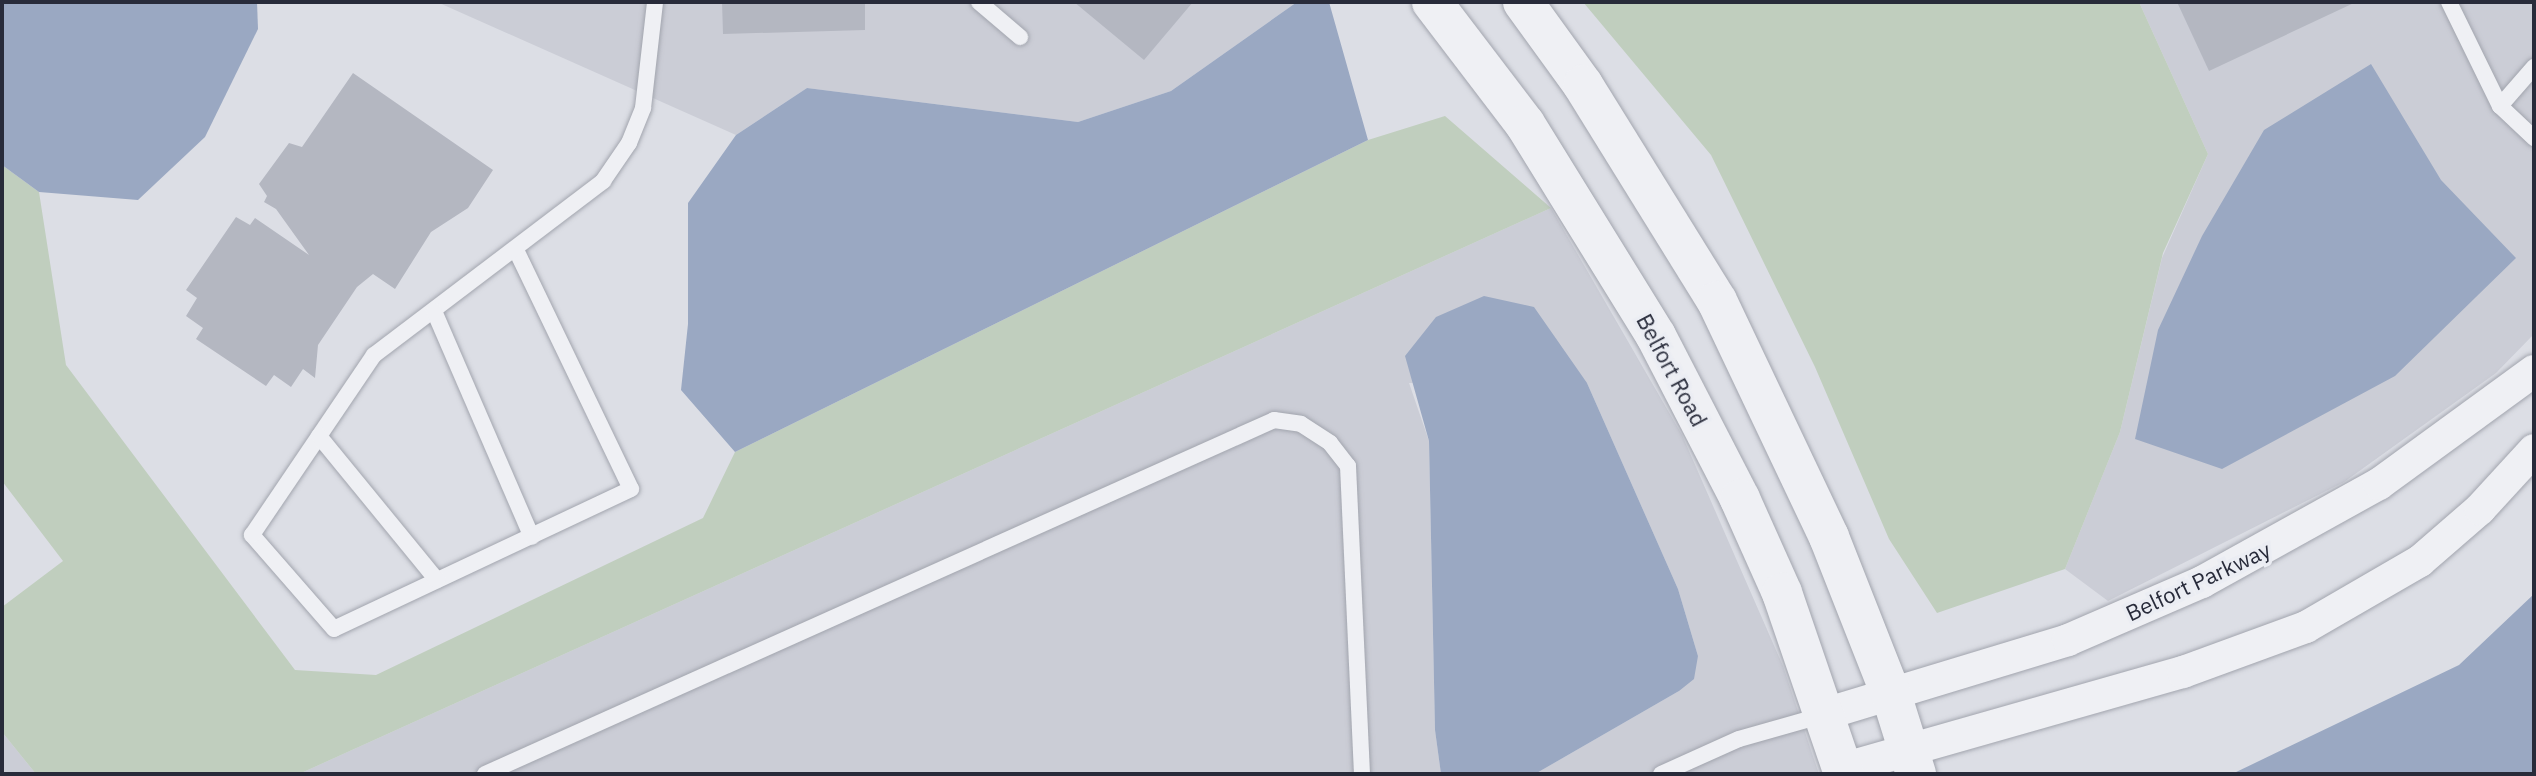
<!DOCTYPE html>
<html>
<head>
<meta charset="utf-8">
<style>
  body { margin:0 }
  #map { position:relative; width:2536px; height:776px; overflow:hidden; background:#dcdee5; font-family:"IBM Plex Sans",sans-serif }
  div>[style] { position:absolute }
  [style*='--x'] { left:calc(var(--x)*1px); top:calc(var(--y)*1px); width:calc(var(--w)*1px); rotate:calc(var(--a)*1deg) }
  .built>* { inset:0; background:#cbcdd6 }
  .green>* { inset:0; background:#c0cebe }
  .water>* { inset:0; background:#9aa8c2 }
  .building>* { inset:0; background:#b4b7c1 }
  .roads { filter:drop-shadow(0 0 2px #a2a5ae) drop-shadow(0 0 2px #a2a5ae) }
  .service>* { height:16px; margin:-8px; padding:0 8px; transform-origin:8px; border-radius:8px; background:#eff0f4 }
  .minor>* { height:32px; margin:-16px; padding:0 16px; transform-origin:16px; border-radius:16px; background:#eff0f4 }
  .tertiary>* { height:40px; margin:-20px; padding:0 20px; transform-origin:20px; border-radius:20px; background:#eff0f4 }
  span { translate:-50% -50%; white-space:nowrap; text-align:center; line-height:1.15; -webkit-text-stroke:7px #ebedf3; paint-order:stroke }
  .street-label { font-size:22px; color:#282b3a }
  .frame { position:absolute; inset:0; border:4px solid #282b3a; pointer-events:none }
</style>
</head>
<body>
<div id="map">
  <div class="built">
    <div style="clip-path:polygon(437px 2px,1297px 2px,1171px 91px,1078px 122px,807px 88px,736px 135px)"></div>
    <div style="clip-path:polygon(2139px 2px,2534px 2px,2534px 334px,2496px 373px,2344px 482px,2108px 601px,2065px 569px,2120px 432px,2162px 258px,2208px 154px)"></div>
    <div style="clip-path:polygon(1551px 208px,1682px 435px,1783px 666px,1819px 774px,1535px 774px,1679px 691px,1698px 656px,1678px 589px,1587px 383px,1409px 383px,1429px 441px,1435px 730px,1441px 774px,299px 774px)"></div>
    <div style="clip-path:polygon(2px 732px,36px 774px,2px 774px)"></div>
  </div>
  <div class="green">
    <div style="clip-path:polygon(1583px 2px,2139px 2px,2208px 154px,2163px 253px,2120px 432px,2065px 569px,1937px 613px,1889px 539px,1815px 367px,1711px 155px)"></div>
    <div style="clip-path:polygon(1445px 116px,1551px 208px,299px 774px,36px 774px,2px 732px,2px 607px,63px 561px,2px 481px,2px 165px,39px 192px,66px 365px,295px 670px,376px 675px,703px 518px,735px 452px,1368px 140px)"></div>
  </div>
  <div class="water">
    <div style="clip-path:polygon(2px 2px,257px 2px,258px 29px,205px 137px,138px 200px,39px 192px,2px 165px)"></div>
    <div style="clip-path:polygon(1297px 2px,1329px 2px,1368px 140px,735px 452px,681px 390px,688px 324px,688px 203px,736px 135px,807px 88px,1078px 122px,1171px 91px)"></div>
    <div style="clip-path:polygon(2371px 64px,2441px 180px,2516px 258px,2395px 376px,2222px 469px,2135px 439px,2158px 330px,2202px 236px,2264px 130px)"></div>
    <div style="clip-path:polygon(1484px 296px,1534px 307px,1587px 383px,1678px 589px,1698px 656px,1694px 679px,1679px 691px,1535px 774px,1441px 774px,1435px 730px,1429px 441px,1405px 356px,1436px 317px)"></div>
    <div style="clip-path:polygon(2534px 594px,2534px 774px,2232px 774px,2459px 665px)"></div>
  </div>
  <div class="building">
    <div style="clip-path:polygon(722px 2px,865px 2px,865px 30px,723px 34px)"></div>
    <div style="clip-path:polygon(1074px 2px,1193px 2px,1144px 60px)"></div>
    <div style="clip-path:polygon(2177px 2px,2356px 2px,2209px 71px)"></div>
    <div style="clip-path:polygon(353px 73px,493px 170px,468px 208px,431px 232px,395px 289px,373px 274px,357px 287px,318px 345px,315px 378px,303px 369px,291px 387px,274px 375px,266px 386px,196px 339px,203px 328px,186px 316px,197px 298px,186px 290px,236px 217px,250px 225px,255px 218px,309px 255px,276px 209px,264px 202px,267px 196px,259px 184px,289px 143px,302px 147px)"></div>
  </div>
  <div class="roads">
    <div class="service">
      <div style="--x:979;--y:2;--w:54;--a:40.5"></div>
      <div style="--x:2449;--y:2;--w:116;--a:63.9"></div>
      <div style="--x:2500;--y:106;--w:47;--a:43.3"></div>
      <div style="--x:2500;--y:106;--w:52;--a:-48.9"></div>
      <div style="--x:516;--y:250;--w:265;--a:64.3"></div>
      <div style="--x:631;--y:489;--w:328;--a:154.8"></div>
      <div style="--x:334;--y:629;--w:125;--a:-131.1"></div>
      <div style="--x:252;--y:535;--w:217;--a:-55.9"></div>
      <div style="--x:374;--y:355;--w:288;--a:-37.2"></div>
      <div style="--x:603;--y:181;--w:46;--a:-55.6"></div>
      <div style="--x:629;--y:143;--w:38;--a:-68"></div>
      <div style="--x:643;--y:108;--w:107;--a:-83.5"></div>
      <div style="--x:434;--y:311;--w:246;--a:66.6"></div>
      <div style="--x:319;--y:436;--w:186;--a:50.7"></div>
      <div style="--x:485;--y:774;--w:865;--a:-24.16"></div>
      <div style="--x:1274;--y:420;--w:27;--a:8"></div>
      <div style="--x:1301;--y:424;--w:35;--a:33"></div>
      <div style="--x:1330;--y:443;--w:29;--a:52"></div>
      <div style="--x:1348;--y:466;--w:308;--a:87.4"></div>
      <div style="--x:1661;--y:774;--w:85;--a:-24.2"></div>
      <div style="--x:1739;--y:739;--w:88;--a:-15.8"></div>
    </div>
    <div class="minor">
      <div style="--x:1825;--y:714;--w:254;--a:-16.9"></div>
      <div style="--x:2068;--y:640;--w:146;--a:-23.4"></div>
      <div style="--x:2202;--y:582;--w:202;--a:-29"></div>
      <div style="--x:2379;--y:484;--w:192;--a:-36.1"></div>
      <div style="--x:1842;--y:769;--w:355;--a:-15.9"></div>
      <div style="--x:2183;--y:672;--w:131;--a:-20.1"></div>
      <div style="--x:2306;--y:627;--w:132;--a:-30.1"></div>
      <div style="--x:2420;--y:561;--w:79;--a:-40.9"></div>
      <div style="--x:2480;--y:509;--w:80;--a:-47.5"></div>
    </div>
    <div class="tertiary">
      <div style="--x:1432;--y:2;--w:153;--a:52.7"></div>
      <div style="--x:1525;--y:124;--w:249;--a:58.3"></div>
      <div style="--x:1656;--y:336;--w:183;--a:62.7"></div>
      <div style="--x:1740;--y:499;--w:103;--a:65.9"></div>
      <div style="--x:1782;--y:593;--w:191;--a:71.1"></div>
      <div style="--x:1523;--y:2;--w:102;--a:54.1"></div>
      <div style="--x:1583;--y:85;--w:254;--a:58.2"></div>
      <div style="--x:1717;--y:301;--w:261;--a:64.6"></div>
      <div style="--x:1829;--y:537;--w:169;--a:68.5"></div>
      <div style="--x:1891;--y:694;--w:84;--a:72.6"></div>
    </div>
  </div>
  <div class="street-label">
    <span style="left:1672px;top:370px;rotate:62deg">Belfort Road</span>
    <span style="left:2198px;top:581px;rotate:-25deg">Belfort Parkway</span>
  </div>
  <div class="frame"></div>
</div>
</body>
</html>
